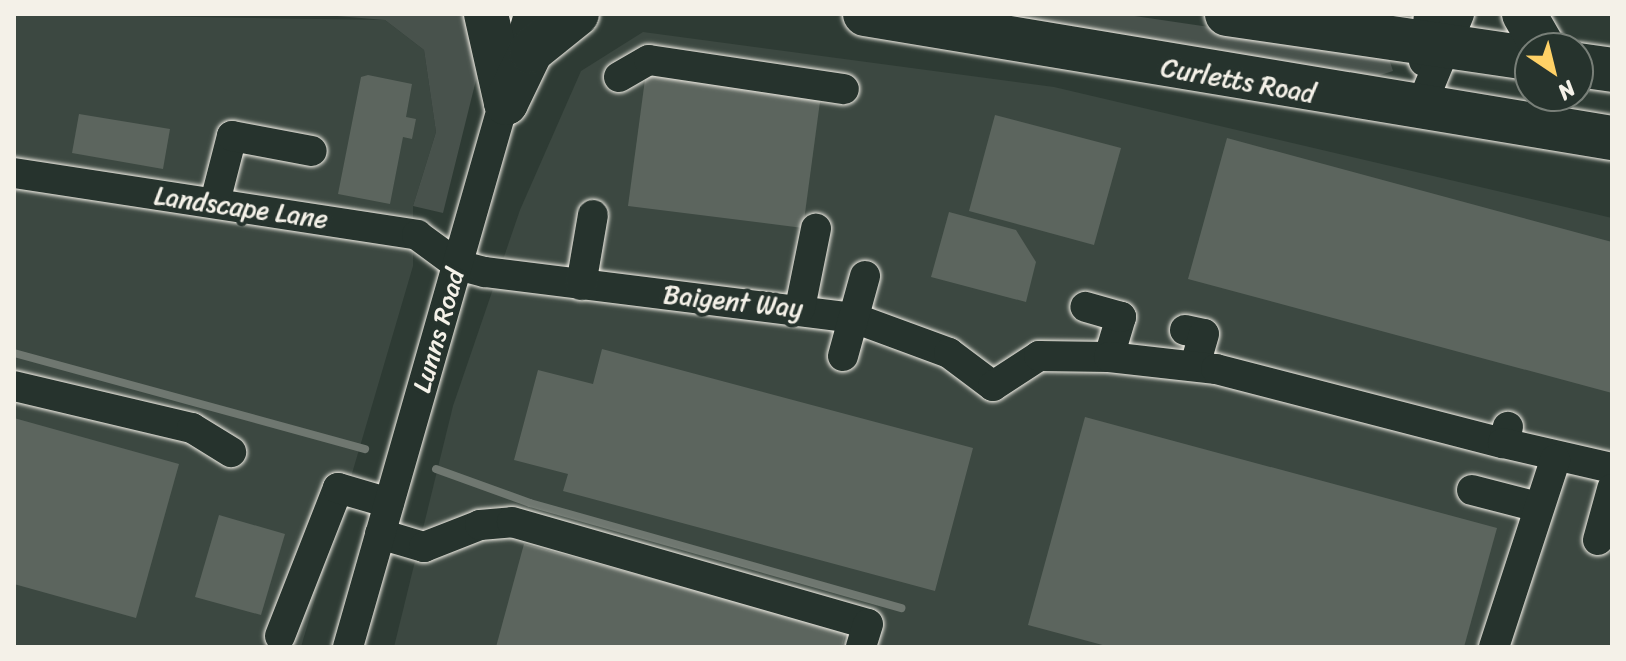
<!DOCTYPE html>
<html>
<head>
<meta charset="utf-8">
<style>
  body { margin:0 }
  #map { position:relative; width:1626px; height:661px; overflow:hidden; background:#2e3b34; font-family:Sriracha,sans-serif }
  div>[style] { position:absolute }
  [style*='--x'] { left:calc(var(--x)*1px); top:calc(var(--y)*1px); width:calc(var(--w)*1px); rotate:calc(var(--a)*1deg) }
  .built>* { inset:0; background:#3c4841 }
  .green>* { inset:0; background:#48524c }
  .stream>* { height:8px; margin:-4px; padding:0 4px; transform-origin:4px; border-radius:4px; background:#6f7770 }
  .building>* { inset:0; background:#5c655e }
  .roads { filter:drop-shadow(0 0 2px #f4f1e8) drop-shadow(0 0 2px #f4f1e8) }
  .minor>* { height:30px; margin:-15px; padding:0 15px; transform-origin:15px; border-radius:15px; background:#26332d }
  .highway>* { height:44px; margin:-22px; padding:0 22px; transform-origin:22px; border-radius:22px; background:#26332d }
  span { translate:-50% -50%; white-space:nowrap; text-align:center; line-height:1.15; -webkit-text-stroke:8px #26332d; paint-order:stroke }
  .street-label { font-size:26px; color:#f4f1e8 }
  .frame { position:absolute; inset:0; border:16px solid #f4f1e8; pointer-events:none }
  .north { position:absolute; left:1514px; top:32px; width:80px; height:80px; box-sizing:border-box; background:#26332d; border:2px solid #787f78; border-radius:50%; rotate:145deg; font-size:22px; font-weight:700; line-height:32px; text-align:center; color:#f4f1e8 }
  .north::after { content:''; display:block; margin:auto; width:28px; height:36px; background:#ffd166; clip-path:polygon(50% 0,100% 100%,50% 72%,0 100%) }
</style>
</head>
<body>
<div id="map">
  <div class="built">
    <div style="clip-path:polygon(14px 14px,385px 20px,424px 50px,436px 132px,413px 206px,413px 266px,301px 647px,14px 647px)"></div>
    <div style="clip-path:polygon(643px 32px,1054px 87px,1612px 218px,1612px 647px,394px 647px,453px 406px,520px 210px,581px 71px)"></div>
  </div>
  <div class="green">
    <div style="clip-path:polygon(313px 14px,475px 14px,477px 76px,443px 213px,413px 206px,436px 132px,424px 50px,385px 20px)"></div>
    <div style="clip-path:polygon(942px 14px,1121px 14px,1387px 53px,1393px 71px,1368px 79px)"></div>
  </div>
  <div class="stream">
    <div style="--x:14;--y:353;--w:364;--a:15.3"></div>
    <div style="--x:436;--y:469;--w:100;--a:19.9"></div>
    <div style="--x:530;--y:503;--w:386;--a:15.8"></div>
  </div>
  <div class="building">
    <div style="clip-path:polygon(646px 72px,821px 94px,803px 228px,628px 206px)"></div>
    <div style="clip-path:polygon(368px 75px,412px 84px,406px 117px,416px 119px,412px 139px,403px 137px,390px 204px,338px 194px,361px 77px)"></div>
    <div style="clip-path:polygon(79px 114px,170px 129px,163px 169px,72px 153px)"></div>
    <div style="clip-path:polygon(995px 115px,1121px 148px,1094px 245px,969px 211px)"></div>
    <div style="clip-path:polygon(1227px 138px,1612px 242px,1612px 393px,1188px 279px)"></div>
    <div style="clip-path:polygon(949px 212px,1016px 230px,1036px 262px,1026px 302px,931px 277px)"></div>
    <div style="clip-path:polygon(602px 349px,973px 448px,935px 591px,563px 491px,568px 474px,514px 460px,538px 370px,593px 384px)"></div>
    <div style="clip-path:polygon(1085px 417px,1497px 528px,1464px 647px,1110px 647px,1028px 625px)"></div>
    <div style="clip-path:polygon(14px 418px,179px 464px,136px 618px,14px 584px)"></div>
    <div style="clip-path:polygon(219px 515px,285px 534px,261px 615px,195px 597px)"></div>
    <div style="clip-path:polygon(524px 544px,846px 631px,842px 647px,496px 647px)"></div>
  </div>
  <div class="roads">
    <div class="minor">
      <div style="--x:1424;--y:61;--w:47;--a:-83.9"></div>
      <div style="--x:619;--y:77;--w:34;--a:-30"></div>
      <div style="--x:649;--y:60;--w:197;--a:8.5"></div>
      <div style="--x:1419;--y:111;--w:105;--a:-67.6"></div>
      <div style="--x:14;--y:173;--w:408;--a:8.7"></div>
      <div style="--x:417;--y:235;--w:51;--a:36.2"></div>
      <div style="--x:458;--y:265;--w:28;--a:15"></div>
      <div style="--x:485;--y:272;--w:372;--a:7.1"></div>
      <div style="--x:854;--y:318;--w:101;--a:20.2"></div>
      <div style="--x:949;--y:353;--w:55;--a:36.9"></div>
      <div style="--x:993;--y:386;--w:55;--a:-33.1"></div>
      <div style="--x:1039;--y:356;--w:70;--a:0.8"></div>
      <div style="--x:1109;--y:357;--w:42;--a:-73.3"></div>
      <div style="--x:1121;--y:317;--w:37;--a:-164"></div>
      <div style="--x:215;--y:202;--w:68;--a:-75.6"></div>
      <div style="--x:232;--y:136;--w:81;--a:10.6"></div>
      <div style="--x:581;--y:285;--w:71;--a:-80.3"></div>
      <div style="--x:800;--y:308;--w:81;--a:-78.6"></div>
      <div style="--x:1185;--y:330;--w:19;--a:12"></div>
      <div style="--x:1204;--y:334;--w:33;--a:106"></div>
      <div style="--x:843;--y:356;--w:83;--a:-74.6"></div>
      <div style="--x:1109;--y:357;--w:108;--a:6.4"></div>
      <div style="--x:1216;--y:369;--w:296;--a:14.5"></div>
      <div style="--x:1503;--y:443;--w:17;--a:-73"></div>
      <div style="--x:14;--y:386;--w:183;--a:13.3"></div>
      <div style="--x:192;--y:428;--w:46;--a:31.6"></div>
      <div style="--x:1503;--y:443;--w:112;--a:12.9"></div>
      <div style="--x:1472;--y:490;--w:68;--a:14.4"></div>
      <div style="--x:380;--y:534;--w:46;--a:16.5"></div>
      <div style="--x:424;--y:547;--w:60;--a:-21.4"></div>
      <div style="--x:480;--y:525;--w:32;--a:-5"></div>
      <div style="--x:512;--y:522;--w:370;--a:16"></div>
      <div style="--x:868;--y:624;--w:24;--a:107"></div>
      <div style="--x:1598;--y:540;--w:53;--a:-74.6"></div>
      <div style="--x:280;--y:636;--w:159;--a:-68.6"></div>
      <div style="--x:338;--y:488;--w:53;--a:16.4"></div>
      <div style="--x:348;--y:647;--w:658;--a:-74.04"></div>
      <div style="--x:1494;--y:647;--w:197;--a:-71.9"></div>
    </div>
    <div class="highway">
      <div style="--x:486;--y:14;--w:91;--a:77.3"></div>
      <div style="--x:865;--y:14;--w:757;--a:9.43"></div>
      <div style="--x:1227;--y:14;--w:306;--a:8.3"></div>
      <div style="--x:1524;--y:14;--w:39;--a:60"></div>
      <div style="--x:1578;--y:65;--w:34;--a:8"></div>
      <div style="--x:506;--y:103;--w:58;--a:-64.3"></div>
      <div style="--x:531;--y:51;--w:59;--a:-38.8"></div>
    </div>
  </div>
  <div class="street-label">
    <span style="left:1238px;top:81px;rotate:10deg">Curletts Road</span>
    <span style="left:241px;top:208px;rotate:8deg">Landscape Lane</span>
    <span style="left:733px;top:302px;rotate:6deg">Baigent Way</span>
    <span style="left:439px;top:331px;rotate:-74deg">Lunns Road</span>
  </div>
  <div class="frame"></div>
  <div class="north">N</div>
</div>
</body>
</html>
